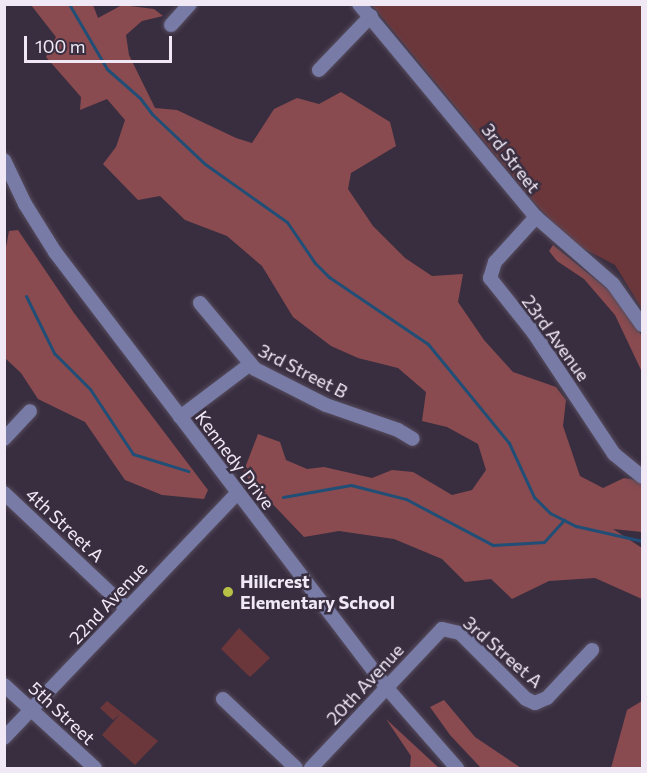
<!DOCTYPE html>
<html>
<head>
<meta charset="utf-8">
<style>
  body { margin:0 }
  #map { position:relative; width:647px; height:773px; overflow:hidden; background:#392e40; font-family:Commissioner,sans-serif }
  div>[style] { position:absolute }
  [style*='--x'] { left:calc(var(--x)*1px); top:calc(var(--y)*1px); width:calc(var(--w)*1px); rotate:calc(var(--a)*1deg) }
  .green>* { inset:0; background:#6c373b }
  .forest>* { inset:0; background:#894b4f }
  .stream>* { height:3px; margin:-1.5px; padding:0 1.5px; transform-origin:1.5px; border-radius:1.5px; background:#214e76 }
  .roads { filter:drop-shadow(0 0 2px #564c5d) drop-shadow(0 0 2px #564c5d) }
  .minor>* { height:14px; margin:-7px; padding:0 7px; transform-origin:7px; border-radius:7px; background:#787ba6 }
  .dots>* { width:16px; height:16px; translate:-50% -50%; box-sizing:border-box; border:3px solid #392e40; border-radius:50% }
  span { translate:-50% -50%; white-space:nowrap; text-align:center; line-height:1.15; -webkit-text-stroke:5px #392e40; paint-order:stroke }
  .street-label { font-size:18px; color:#f0e9f5 }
  .poi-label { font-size:18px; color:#f0e9f5; font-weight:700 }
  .left { translate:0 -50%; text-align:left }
  .frame { position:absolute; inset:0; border:6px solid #f0e9f5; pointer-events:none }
  .scale { position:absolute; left:24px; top:36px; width:148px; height:27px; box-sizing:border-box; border:3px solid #f0e9f5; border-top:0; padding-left:8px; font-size:18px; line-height:21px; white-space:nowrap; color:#f0e9f5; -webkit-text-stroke:4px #392e40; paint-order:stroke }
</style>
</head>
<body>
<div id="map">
  <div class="green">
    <div style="clip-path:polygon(372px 5px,642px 5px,642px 309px,615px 265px,573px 243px,538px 207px)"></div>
    <div style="clip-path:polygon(239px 628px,270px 658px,250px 677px,221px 649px)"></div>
    <div style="clip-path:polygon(107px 701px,158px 741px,135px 765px,102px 735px,120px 714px,113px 720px,100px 708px)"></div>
  </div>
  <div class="forest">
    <div style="clip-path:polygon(31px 5px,93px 5px,98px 18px,122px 5px,154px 9px,163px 16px,142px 21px,126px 35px,129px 55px,155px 108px,177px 110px,236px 138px,252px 143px,274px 109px,297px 98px,319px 104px,341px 92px,390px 122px,396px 146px,351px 173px,348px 189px,373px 226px,405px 258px,432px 276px,463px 274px,458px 302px,484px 340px,513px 372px,556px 387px,566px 400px,563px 426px,580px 476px,603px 488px,624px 478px,642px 481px,642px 532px,613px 529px,642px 548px,642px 599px,595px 578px,549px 581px,512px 599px,491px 579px,465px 582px,442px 559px,394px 539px,339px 531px,304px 537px,243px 473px,258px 434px,280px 442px,286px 460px,307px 469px,324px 467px,372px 478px,392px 470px,413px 472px,452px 495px,472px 490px,486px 470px,478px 444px,447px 427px,422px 421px,426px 392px,398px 368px,358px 358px,331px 346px,293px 317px,262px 266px,227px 236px,185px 220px,160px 196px,138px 200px,103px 164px,116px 147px,125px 120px,107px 99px,80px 110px,81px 97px,46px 57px,56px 37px)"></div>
    <div style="clip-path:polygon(18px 230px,74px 313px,208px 490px,204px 499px,162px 495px,125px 480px,85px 422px,38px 399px,21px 373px,5px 358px,5px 253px,9px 231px)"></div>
    <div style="clip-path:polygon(553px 245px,616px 296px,642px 336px,642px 372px,615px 315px,584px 279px,557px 261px,549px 251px)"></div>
    <div style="clip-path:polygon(444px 700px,475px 737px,521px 768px,481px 768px,450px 735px,430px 707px)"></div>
    <div style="clip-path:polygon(642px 701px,642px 768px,611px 768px,627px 710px)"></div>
    <div style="clip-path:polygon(386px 719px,439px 768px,410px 768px,411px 756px)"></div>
  </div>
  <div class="stream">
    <div style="--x:69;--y:4;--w:75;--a:59.7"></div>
    <div style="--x:107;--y:69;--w:44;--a:41.3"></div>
    <div style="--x:140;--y:98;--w:20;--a:53"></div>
    <div style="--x:152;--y:114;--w:73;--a:43.3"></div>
    <div style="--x:205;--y:164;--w:100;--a:35.3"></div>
    <div style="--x:287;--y:222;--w:50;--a:55.7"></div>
    <div style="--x:315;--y:263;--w:20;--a:45"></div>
    <div style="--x:329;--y:277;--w:120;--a:34.1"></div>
    <div style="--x:428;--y:344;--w:128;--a:50.7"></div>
    <div style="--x:509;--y:443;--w:60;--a:65.2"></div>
    <div style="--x:534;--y:497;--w:23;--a:45"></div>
    <div style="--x:550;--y:513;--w:29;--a:27"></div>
    <div style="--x:576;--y:526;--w:68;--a:12.8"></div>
    <div style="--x:26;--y:296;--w:64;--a:63.8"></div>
    <div style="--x:54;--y:353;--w:51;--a:45"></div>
    <div style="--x:90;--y:389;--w:78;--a:56.5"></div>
    <div style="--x:133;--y:454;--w:58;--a:17.2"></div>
    <div style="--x:283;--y:497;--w:69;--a:-10"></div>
    <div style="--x:351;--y:485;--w:57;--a:14.3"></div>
    <div style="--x:406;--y:499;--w:98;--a:27.9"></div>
    <div style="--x:493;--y:545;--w:51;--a:-3.4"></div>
    <div style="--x:544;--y:542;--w:30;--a:-48"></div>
  </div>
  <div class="roads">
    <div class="minor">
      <div style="--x:359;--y:4;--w:277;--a:50.3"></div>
      <div style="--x:536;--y:217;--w:102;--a:41"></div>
      <div style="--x:613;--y:284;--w:50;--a:54.7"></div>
      <div style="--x:171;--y:25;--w:28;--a:-48"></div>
      <div style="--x:319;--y:70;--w:75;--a:-46.1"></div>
      <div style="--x:4;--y:160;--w:49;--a:64.5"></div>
      <div style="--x:25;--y:204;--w:57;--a:58"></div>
      <div style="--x:55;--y:252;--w:547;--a:52.73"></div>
      <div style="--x:386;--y:687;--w:108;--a:48.8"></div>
      <div style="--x:536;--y:217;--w:61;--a:132.3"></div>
      <div style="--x:495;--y:262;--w:17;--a:107"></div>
      <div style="--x:490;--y:278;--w:69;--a:51.5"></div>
      <div style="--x:533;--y:332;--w:146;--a:56.4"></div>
      <div style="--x:614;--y:454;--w:36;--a:39"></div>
      <div style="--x:200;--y:303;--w:86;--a:50.2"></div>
      <div style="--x:255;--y:369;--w:80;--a:26.9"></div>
      <div style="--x:326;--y:405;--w:76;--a:19.1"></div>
      <div style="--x:398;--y:430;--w:17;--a:31"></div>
      <div style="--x:180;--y:417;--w:86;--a:-37"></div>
      <div style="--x:4;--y:439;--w:38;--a:-47"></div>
      <div style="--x:4;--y:493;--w:169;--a:43.3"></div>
      <div style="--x:4;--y:685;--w:123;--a:42.4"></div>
      <div style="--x:223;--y:699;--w:100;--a:43.4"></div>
      <div style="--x:4;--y:738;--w:338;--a:-46.4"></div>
      <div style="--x:311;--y:768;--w:191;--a:-46.7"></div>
      <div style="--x:442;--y:629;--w:18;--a:13"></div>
      <div style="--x:460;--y:633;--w:93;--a:45"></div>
      <div style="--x:526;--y:699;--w:10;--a:24"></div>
      <div style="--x:535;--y:703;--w:13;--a:-23"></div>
      <div style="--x:547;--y:698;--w:66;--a:-46.8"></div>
    </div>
  </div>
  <div class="dots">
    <div style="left:228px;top:592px;background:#b9c046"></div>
  </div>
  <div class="street-label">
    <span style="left:511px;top:158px;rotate:52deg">3rd Street</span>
    <span style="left:556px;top:338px;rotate:54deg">23rd Avenue</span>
    <span style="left:303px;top:371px;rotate:27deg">3rd Street B</span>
    <span style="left:235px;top:460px;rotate:53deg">Kennedy Drive</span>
    <span style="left:65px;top:525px;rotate:43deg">4th Street A</span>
    <span style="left:108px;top:603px;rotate:-47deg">22nd Avenue</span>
    <span style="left:503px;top:652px;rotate:41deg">3rd Street A</span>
    <span style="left:365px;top:684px;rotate:-47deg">20th Avenue</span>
    <span style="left:62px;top:713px;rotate:43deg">5th Street</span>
  </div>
  <div class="poi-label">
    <span class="left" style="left:240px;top:592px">Hillcrest<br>Elementary School</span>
  </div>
  <div class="frame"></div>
  <div class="scale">100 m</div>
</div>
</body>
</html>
